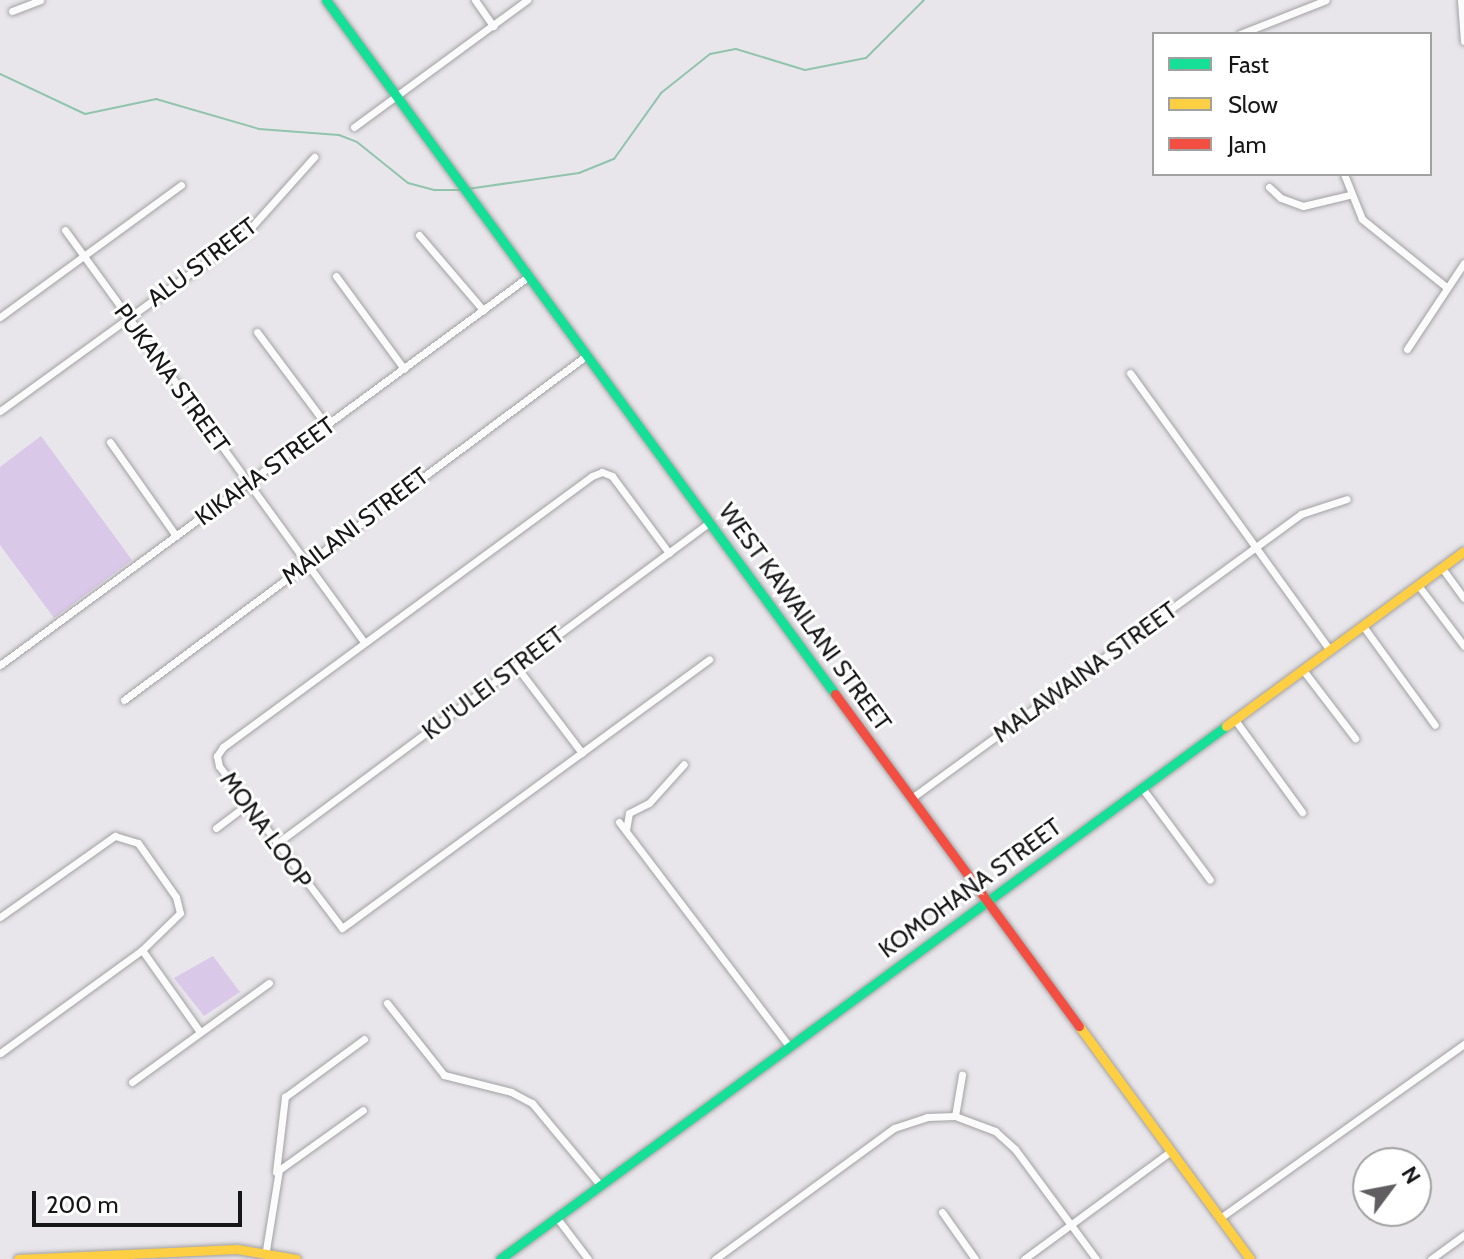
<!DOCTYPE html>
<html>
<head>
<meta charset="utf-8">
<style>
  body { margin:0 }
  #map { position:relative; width:1464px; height:1259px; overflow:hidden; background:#e8e6ea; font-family:Cabin,sans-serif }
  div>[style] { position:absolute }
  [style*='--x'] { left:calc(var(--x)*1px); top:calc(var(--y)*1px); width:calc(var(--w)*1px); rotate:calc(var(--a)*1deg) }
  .green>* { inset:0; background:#dac8e9 }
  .stream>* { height:2px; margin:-1px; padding:0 1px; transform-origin:1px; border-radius:1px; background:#91c4ac }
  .roads { filter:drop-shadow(0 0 2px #a2a1a3) drop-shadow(0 0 2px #a2a1a3) }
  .street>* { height:7px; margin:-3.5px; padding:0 3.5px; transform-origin:3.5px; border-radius:3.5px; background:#fcfbfc }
  .fast>* { height:9px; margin:-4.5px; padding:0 4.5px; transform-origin:4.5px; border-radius:4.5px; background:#16e098 }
  .slow>* { height:9px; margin:-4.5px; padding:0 4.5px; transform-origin:4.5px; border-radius:4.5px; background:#ffcf43 }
  .jam>* { height:9px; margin:-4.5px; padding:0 4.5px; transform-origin:4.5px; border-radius:4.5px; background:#f24e42 }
  span { translate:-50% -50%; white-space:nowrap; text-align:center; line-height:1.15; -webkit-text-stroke:6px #fff; paint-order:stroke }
  .street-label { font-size:24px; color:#161517 }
  .legend { position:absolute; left:1152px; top:32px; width:280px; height:144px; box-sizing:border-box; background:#fff; border:2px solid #a2a1a2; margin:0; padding:10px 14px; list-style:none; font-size:24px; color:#161517 }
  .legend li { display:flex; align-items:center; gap:16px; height:40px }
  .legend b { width:40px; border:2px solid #a2a1a2 }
  .north { position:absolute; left:1352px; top:1147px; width:80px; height:80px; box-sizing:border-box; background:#fff; border:2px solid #a2a1a2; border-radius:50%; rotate:58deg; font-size:22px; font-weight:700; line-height:32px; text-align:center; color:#161517 }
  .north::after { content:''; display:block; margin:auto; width:28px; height:36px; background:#605e61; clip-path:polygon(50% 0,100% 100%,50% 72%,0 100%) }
  .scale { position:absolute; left:32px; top:1191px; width:210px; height:36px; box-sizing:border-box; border:4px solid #161517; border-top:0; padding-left:10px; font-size:24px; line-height:28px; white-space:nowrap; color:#161517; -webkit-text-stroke:6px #fff; paint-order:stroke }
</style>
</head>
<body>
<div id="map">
  <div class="green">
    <div style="clip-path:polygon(41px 436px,132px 560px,54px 618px,0 545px,0 467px)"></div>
    <div style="clip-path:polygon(213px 956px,240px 992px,204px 1016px,174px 978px)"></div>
  </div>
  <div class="stream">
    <div style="--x:0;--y:74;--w:94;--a:25.2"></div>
    <div style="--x:85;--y:114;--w:73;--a:-11.9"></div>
    <div style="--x:156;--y:99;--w:107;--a:16.2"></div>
    <div style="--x:259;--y:129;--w:80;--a:4.3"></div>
    <div style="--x:339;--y:135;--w:19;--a:21"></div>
    <div style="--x:357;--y:142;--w:65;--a:38.8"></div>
    <div style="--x:408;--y:183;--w:28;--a:15"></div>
    <div style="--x:435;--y:190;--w:26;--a:0"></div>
    <div style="--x:467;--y:189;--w:113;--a:-8.1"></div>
    <div style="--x:579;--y:173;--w:38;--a:-22"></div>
    <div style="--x:614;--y:159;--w:81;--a:-54.5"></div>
    <div style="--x:661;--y:93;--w:63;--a:-38.5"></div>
    <div style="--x:710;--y:54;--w:26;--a:-11"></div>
    <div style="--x:736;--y:49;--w:72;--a:16.9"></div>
    <div style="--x:805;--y:70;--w:62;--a:-11.1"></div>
    <div style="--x:866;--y:58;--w:82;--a:-45"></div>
  </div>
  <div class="roads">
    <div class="street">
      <div style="--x:475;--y:0;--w:32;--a:55"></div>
      <div style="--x:1461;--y:0;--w:41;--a:85.8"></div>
      <div style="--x:12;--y:11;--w:30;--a:-21"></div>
      <div style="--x:1240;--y:34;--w:92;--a:-21.6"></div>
      <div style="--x:354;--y:127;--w:215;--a:-36.3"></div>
      <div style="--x:1344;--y:174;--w:48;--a:68.2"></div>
      <div style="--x:1362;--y:219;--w:107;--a:38.9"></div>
      <div style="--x:1269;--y:187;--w:16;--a:43"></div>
      <div style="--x:1281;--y:198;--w:23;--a:20"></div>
      <div style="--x:1303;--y:206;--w:47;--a:-13.4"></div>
      <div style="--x:65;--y:230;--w:509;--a:54.03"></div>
      <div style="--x:419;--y:235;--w:99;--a:49.5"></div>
      <div style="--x:336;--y:276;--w:115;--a:53.8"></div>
      <div style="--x:0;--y:317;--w:224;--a:-36.1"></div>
      <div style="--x:257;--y:332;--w:117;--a:53.3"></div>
      <div style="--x:1407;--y:349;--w:103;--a:-56.5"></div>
      <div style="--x:1130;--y:373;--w:342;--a:54.2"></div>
      <div style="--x:0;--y:411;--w:305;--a:-35.9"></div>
      <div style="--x:247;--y:232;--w:101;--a:-48.2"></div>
      <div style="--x:110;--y:442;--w:115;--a:54.9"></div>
      <div style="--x:669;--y:553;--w:96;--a:-126.5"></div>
      <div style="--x:612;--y:476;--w:11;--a:-158"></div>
      <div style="--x:602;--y:472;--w:11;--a:158"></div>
      <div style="--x:592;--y:476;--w:458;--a:143.7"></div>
      <div style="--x:223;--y:747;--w:11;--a:124"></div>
      <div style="--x:217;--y:756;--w:10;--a:79"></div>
      <div style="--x:219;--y:766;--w:203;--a:52.8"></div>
      <div style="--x:342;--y:928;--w:455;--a:-36.2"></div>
      <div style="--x:1442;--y:568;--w:37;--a:54"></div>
      <div style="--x:1418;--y:585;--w:76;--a:53"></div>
      <div style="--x:1363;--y:626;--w:122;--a:54"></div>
      <div style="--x:0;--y:665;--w:657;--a:-36.33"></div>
      <div style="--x:516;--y:666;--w:109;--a:52.8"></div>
      <div style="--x:1303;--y:670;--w:86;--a:52.6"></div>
      <div style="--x:124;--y:700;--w:577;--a:-36.69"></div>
      <div style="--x:1235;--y:720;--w:114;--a:53.9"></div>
      <div style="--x:1142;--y:788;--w:114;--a:53.5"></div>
      <div style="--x:913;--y:797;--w:480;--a:-36.1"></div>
      <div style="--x:1301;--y:514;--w:48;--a:-18.1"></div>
      <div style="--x:619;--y:822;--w:281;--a:52.8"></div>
      <div style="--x:216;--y:828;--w:39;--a:-37"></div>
      <div style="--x:626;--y:830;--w:17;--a:-80"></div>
      <div style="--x:629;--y:813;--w:22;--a:-27"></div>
      <div style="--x:649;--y:803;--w:52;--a:-48.1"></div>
      <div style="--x:276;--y:844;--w:540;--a:-36.57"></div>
      <div style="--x:0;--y:917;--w:141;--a:-35.2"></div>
      <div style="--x:115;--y:836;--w:24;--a:17"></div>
      <div style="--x:138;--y:843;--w:66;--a:54.9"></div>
      <div style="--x:176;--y:897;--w:16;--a:76"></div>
      <div style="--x:180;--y:913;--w:53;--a:135.8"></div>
      <div style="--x:142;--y:950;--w:175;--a:144"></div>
      <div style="--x:142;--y:950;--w:100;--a:54.7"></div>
      <div style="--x:387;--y:1003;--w:92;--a:51.6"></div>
      <div style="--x:444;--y:1075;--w:69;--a:14.2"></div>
      <div style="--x:511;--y:1092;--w:24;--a:28"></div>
      <div style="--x:532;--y:1103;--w:107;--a:50.3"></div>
      <div style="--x:132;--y:1082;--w:169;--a:-35.9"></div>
      <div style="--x:955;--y:1116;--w:42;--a:-80.3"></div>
      <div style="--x:276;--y:1172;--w:76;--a:-83.2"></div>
      <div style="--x:285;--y:1097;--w:98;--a:-36.3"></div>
      <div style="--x:942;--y:1212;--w:57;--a:54.9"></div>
      <div style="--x:557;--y:1218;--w:51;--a:52.9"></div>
      <div style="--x:1220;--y:1218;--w:300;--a:-35.5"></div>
      <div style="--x:266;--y:1250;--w:81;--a:-80.8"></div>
      <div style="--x:279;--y:1170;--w:103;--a:-35.5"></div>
      <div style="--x:715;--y:1259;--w:222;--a:-36.2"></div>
      <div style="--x:894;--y:1128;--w:35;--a:-18"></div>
      <div style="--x:927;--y:1117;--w:28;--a:-2"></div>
      <div style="--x:955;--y:1116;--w:43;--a:20.6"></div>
      <div style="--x:995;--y:1131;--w:27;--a:42"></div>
      <div style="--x:1015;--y:1149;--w:137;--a:53.6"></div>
      <div style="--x:1024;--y:1259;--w:182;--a:-36.3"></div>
      <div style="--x:1431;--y:1259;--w:41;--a:-36"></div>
    </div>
    <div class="fast">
      <div style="--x:326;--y:0;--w:861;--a:53.74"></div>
      <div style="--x:500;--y:1259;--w:901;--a:-36.28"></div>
    </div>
    <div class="slow">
      <div style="--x:1226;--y:726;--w:295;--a:-36.3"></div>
      <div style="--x:1079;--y:1026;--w:289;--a:53.7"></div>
      <div style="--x:18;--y:1259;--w:219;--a:-2.6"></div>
      <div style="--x:237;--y:1249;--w:60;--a:9.6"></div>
    </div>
    <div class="jam">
      <div style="--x:835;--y:694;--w:412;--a:53.7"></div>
    </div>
  </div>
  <div class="street-label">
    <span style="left:202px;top:262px;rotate:-37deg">ALU STREET</span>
    <span style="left:172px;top:378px;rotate:54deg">PUKANA STREET</span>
    <span style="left:265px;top:471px;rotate:-36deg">KIKAHA STREET</span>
    <span style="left:355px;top:526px;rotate:-37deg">MAILANI STREET</span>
    <span style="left:805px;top:617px;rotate:54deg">WEST KAWAILANI STREET</span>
    <span style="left:1085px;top:672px;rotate:-36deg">MALAWAINA STREET</span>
    <span style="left:493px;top:683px;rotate:-37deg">KU'ULEI STREET</span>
    <span style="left:266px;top:830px;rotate:54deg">MONA LOOP</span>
    <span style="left:970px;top:888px;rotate:-36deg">KOMOHANA STREET</span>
  </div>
  <ul class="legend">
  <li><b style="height:10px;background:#16e098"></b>Fast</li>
  <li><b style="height:10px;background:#ffcf43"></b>Slow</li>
  <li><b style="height:10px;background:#f24e42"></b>Jam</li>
  </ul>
  <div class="north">N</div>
  <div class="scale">200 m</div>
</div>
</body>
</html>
